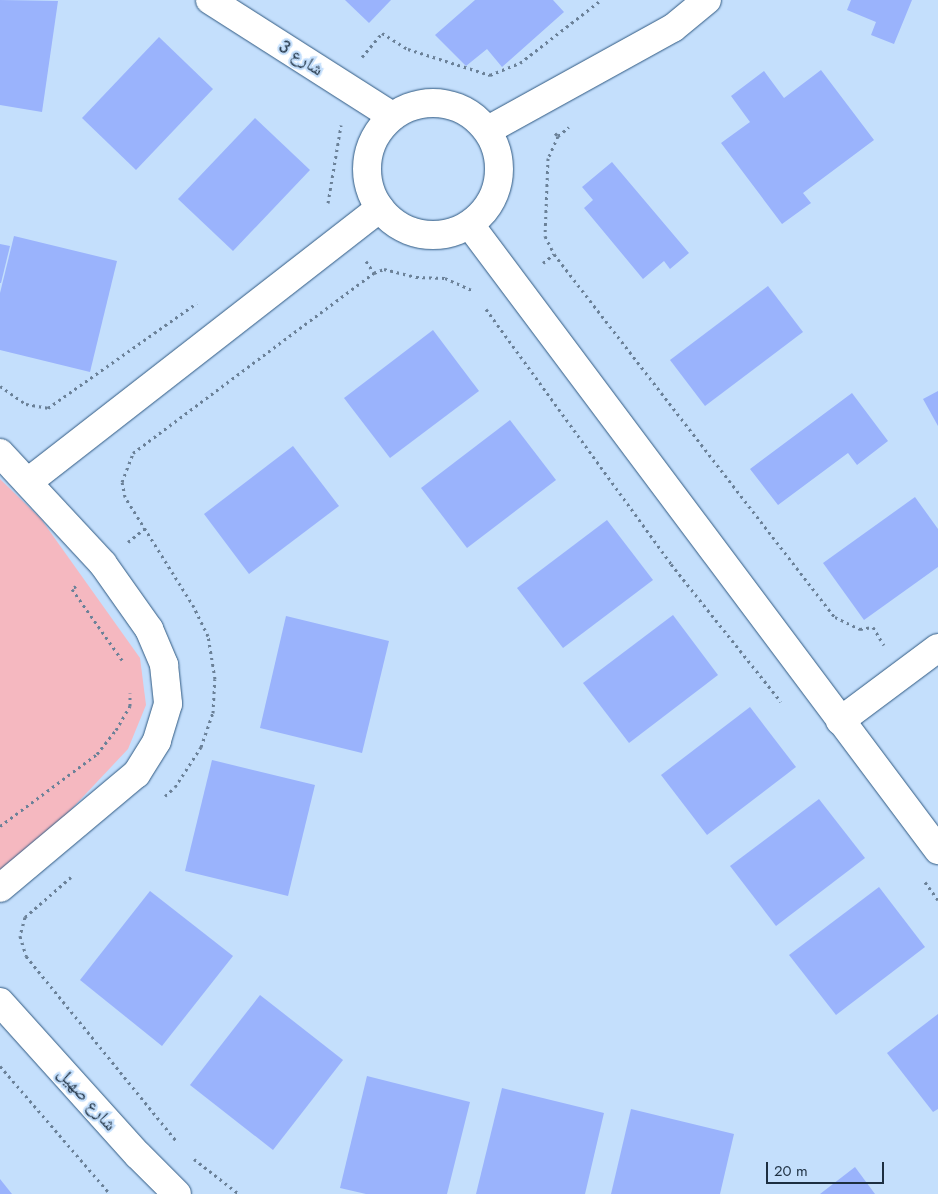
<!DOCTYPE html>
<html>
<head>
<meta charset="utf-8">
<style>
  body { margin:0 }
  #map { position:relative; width:938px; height:1194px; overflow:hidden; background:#c4dffc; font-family:Jost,"Noto Naskh Arabic",sans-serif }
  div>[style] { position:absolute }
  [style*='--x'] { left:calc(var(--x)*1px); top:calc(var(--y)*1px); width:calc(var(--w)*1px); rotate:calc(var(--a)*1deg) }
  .green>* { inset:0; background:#f5b8c0 }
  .building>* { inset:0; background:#9ab3fc }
  .path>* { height:3px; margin-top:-1.5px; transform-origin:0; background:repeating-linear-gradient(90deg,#6b8198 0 2.5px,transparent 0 6.5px) }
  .roads { filter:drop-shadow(0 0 1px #2e5881) drop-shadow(0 0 1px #2e5881) }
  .street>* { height:28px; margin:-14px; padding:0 14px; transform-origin:14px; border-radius:14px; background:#fff }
  .street>.ring { margin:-14px; padding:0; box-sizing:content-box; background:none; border:28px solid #fff; border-radius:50% }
  span { translate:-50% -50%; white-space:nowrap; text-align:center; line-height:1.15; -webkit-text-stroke:4.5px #c4dffc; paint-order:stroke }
  .street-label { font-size:18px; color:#1d2f41 }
  .scale { position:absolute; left:766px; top:1162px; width:118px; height:22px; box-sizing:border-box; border:2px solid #1d2f41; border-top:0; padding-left:6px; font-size:15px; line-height:18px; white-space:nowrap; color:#1d2f41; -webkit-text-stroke:4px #c4dffc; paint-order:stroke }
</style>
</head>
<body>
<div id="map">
  <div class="green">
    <div style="clip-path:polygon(0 479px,41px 519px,140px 658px,146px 705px,128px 749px,0 885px)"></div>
  </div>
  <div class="building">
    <div style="clip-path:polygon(0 0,58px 1px,42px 112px,0 105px)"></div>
    <div style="clip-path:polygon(345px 0,391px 0,369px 23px)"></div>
    <div style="clip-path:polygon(475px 0,553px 0,564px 12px,502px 67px,487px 49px,466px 66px,435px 35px)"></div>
    <div style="clip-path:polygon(851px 0,912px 0,894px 44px,871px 35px,876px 22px,847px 10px)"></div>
    <div style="clip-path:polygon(159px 37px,213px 89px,136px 170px,82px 118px)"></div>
    <div style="clip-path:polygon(821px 70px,874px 140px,803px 193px,811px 203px,782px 224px,721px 143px,750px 122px,731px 96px,764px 71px,784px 98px)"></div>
    <div style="clip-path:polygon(255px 118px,310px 170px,233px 251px,178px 199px)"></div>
    <div style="clip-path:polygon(612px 162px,689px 253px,670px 269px,664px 261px,643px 279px,584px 208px,593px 200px,582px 187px)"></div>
    <div style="clip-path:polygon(14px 236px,117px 261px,90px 372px,0 350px,0 293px)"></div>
    <div style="clip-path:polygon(0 244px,10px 246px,1px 283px,0 283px)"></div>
    <div style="clip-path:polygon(768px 286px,803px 332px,705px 406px,670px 360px)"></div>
    <div style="clip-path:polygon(433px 330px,479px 391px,390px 458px,344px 398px)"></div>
    <div style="clip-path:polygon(938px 391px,938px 426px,923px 399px)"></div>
    <div style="clip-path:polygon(852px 393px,888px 441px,857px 465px,848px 453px,778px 505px,750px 469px)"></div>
    <div style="clip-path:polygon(510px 420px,556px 480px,467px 548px,421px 488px)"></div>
    <div style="clip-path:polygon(293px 446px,339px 506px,249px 574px,204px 514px)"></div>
    <div style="clip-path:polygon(915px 497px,938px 529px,938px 567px,864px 620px,823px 563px)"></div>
    <div style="clip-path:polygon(607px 520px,653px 580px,563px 648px,517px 588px)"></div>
    <div style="clip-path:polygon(673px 615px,718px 675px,629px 743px,583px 683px)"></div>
    <div style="clip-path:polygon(286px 616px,389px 641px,362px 753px,260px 728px)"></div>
    <div style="clip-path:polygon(750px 707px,796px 767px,707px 835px,661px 775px)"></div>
    <div style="clip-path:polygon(212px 760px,315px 785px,288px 896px,185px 871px)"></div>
    <div style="clip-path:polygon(819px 799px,865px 858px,776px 926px,730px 866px)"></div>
    <div style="clip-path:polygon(879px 887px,925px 947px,836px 1015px,789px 955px)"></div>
    <div style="clip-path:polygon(150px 891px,233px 956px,162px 1046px,80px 980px)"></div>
    <div style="clip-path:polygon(260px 995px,343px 1060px,273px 1150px,190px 1085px)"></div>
    <div style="clip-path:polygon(938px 1014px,938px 1109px,933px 1112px,887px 1053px)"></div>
    <div style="clip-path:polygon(367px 1076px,470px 1102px,447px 1194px,366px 1194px,340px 1188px)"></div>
    <div style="clip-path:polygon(502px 1088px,604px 1113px,585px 1194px,476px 1194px)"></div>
    <div style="clip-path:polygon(631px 1109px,734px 1134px,720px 1194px,611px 1194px)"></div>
    <div style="clip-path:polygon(855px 1167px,875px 1194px,820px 1194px)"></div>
    <div style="clip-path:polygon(0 1179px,12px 1194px,0 1194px)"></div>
  </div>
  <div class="path">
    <div style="--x:362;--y:57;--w:31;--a:-50"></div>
    <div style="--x:382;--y:33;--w:31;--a:32"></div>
    <div style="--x:408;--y:49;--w:86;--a:17.6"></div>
    <div style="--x:490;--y:75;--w:32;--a:-22"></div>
    <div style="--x:520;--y:63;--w:103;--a:-37.9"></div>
    <div style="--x:555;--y:133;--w:4;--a:45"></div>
    <div style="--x:558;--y:136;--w:24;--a:114"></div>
    <div style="--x:548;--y:158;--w:78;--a:92.2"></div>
    <div style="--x:545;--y:236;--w:20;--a:63"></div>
    <div style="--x:554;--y:254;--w:459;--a:52.3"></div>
    <div style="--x:835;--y:617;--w:28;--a:26"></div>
    <div style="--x:860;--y:629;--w:13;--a:-9"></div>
    <div style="--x:873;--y:627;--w:21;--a:59"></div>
    <div style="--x:558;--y:136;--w:14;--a:-39"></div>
    <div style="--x:328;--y:203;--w:79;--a:-80.5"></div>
    <div style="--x:366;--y:261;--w:14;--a:56"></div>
    <div style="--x:543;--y:263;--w:14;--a:-39"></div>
    <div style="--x:486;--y:309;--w:315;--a:54"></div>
    <div style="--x:671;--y:564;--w:176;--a:51.4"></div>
    <div style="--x:0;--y:386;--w:32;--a:35"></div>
    <div style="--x:26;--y:404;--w:22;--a:10"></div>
    <div style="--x:48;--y:408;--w:182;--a:-35.2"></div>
    <div style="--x:128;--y:542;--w:22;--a:-39"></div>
    <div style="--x:76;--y:586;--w:5;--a:143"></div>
    <div style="--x:72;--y:589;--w:87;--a:54.8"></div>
    <div style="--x:165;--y:796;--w:13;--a:-42"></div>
    <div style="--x:175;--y:787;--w:48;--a:-57"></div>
    <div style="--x:201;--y:747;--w:36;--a:-71"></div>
    <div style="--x:213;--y:713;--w:34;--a:-87"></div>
    <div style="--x:215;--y:679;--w:44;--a:-99.2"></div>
    <div style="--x:208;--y:636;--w:32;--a:-116"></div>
    <div style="--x:194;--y:607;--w:130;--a:-122.1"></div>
    <div style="--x:125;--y:497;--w:15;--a:-101"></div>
    <div style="--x:122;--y:482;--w:31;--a:-69"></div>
    <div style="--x:133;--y:453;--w:301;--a:-36.8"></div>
    <div style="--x:374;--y:273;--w:11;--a:-22"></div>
    <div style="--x:384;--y:269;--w:33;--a:14"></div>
    <div style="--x:416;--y:277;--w:29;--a:2"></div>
    <div style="--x:445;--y:278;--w:32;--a:24"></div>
    <div style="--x:0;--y:826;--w:121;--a:-36.6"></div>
    <div style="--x:97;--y:754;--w:31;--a:-52"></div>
    <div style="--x:116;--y:730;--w:28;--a:-60"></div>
    <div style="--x:130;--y:706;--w:13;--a:-90"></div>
    <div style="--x:71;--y:877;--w:61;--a:139"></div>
    <div style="--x:25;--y:917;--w:20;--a:105"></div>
    <div style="--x:20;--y:936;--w:21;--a:73"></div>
    <div style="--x:26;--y:956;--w:240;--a:50.9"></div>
    <div style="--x:925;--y:882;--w:22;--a:54"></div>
    <div style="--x:0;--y:1066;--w:169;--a:49.3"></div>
    <div style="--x:194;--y:1159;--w:57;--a:37.9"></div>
  </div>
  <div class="roads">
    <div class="street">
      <div style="--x:210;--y:0;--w:216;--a:32.5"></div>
      <div class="ring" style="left:367px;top:103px;width:104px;height:104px"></div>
      <div style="--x:488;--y:130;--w:211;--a:-28.9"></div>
      <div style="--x:673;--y:28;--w:44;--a:-39.5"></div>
      <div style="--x:470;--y:225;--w:781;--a:53.17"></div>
      <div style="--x:0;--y:453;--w:151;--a:47.1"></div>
      <div style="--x:103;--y:564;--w:80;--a:54.7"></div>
      <div style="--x:149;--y:629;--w:39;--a:67"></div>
      <div style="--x:164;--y:665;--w:39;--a:84"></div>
      <div style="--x:168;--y:704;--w:39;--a:107"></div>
      <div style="--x:157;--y:741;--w:39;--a:122"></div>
      <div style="--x:136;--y:774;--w:177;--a:140"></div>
      <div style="--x:28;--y:482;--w:446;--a:-37.9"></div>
      <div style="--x:840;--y:721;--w:122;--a:-36.7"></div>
      <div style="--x:0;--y:1002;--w:206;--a:48"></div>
      <div style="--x:138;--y:1155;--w:55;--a:45"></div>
    </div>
  </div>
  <div class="street-label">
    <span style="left:301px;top:58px;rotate:33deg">3 شارع</span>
    <span style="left:87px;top:1099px;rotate:48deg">شارع صهيل</span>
  </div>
  <div class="scale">20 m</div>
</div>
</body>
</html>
